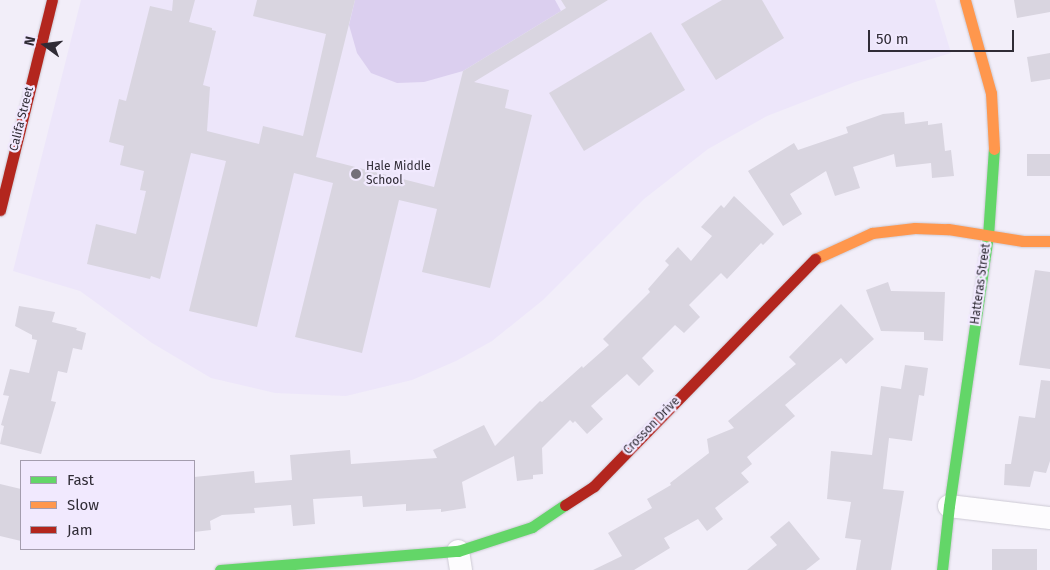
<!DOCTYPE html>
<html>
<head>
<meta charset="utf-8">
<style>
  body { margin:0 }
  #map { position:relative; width:1050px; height:570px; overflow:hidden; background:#f2eef9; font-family:"Fira Sans",sans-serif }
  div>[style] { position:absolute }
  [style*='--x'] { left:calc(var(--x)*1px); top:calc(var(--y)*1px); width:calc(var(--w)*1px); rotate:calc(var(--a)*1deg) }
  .built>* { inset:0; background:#ede6fa }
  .green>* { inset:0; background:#dbcfef }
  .building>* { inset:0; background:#d9d5e0 }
  .roads { filter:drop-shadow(0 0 1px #cdcad4) drop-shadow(0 0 1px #cdcad4) }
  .street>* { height:22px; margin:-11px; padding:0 11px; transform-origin:11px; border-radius:11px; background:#fdfcfe }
  .fast>* { height:11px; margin:-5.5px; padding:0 5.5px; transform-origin:5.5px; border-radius:5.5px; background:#63d668 }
  .slow>* { height:11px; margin:-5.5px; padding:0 5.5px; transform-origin:5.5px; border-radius:5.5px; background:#ff974d }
  .jam>* { height:11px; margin:-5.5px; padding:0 5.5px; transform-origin:5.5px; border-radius:5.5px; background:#b3261e }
  .dots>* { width:14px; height:14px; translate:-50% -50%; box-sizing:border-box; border:2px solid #f1e9fe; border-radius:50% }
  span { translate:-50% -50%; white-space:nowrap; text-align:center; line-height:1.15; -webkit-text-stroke:4.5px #f1e9fe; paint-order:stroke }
  .street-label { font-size:12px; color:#302c36 }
  .poi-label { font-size:12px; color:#302c36 }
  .left { translate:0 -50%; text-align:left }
  .legend { position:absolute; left:20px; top:460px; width:175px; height:90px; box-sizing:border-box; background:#f1e9fe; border:1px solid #a49dae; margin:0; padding:6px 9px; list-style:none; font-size:15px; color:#302c36 }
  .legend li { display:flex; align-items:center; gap:10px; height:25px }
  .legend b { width:25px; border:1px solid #a49dae }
  .north { position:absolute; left:20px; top:20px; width:50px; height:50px; -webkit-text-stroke:4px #f1e9fe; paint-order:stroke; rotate:284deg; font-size:14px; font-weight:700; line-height:20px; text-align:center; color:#302c36 }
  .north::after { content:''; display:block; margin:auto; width:18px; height:22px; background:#302c36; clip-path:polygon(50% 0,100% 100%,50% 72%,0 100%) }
  .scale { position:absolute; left:868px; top:30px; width:146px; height:22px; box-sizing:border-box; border:2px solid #302c36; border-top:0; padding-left:6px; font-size:15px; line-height:18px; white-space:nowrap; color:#302c36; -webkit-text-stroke:4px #f1e9fe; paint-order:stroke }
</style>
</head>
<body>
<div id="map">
  <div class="built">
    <div style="clip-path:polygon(81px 0,935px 0,951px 53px,855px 82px,767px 116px,708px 149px,644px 199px,543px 300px,492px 341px,456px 361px,412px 380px,346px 396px,275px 393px,211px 378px,152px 343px,80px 291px,13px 271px)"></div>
  </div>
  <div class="green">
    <div style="clip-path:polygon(355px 0,555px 0,561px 11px,463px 71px,424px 82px,397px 83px,371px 73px,357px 53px,349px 25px)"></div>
  </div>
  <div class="building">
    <div style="clip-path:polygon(173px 0,195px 0,189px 22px,212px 28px,212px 30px,216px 31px,203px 85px,210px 87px,207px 131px,259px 144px,263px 126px,303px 136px,326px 34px,253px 16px,257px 0,355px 0,316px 157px,434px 187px,463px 71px,566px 8px,561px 0,608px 0,474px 82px,509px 90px,505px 108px,532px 115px,490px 288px,422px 272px,437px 209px,399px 200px,362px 353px,295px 337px,333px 183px,294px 173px,257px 327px,189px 311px,226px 161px,191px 153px,160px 279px,151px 276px,150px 279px,87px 264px,96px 224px,136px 234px,146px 191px,140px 190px,144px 171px,120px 165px,124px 146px,109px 142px,119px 99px,126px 101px,150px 6px,172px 11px)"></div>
    <div style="clip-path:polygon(722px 0,762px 0,784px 38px,716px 80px,681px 24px)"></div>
    <div style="clip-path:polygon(1014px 0,1050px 0,1050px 12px,1017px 18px)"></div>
    <div style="clip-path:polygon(651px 32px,685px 90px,584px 151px,549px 93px)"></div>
    <div style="clip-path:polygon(1050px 53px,1050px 79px,1031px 82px,1027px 57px)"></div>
    <div style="clip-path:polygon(904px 112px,905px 124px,928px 121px,928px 125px,942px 123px,945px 151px,951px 150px,954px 176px,932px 178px,931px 163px,896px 167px,894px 154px,853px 167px,860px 188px,835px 196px,826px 171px,790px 194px,802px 214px,783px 226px,748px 171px,794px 143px,798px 150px,848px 133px,846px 127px,883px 114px)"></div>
    <div style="clip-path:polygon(1027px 154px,1050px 154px,1050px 176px,1027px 176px)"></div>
    <div style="clip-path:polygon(734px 196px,774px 234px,763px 245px,761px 243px,727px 279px,721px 273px,689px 305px,700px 317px,684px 333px,675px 325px,642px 358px,654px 371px,639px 386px,627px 374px,591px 406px,603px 419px,587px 434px,575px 421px,573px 423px,570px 420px,542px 448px,543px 474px,533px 475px,533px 479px,517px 481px,514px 456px,462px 482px,466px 508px,441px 512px,441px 509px,406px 511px,406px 504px,363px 507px,362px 496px,313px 499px,315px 524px,293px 526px,291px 505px,254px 508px,255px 513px,222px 515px,210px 521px,211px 530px,194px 532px,194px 477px,254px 471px,255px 483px,292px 480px,290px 455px,350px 450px,351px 464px,437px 458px,433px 450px,484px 425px,495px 446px,540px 401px,542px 402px,582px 366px,583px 368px,609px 345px,603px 339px,650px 292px,648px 289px,669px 265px,665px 261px,678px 247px,691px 261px,712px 236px,701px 227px,721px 205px,724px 208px)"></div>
    <div style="clip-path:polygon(1035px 270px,1050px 272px,1050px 369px,1019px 365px)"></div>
    <div style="clip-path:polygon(888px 282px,891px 291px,945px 292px,943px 341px,924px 340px,924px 332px,881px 331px,866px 290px)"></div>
    <div style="clip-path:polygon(841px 304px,874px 339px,846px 364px,841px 358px,785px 405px,795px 416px,747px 457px,752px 464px,741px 473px,749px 482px,715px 508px,723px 519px,707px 531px,698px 519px,664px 538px,670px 548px,634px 570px,593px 570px,622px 556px,608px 533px,652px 508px,647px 499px,671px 485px,670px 483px,709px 453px,707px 439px,734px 428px,728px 421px,796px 364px,789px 357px)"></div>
    <div style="clip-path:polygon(19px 306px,55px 312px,52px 322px,77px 328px,76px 330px,86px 333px,82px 350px,73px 348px,67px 373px,58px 371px,51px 401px,56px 402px,41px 454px,0 444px,4px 426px,1px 425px,9px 396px,3px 395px,10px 369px,29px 373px,37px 340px,32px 339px,32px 335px,15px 326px)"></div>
    <div style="clip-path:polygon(905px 365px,928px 368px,924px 396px,919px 395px,912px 441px,889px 438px,883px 489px,904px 491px,891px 570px,856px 570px,861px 540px,845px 538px,851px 502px,827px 499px,831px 451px,872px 455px,881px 386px,901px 389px)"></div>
    <div style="clip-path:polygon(1041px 380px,1050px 381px,1050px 461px,1046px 473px,1034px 471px,1030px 487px,1004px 485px,1005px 464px,1011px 464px,1019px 416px,1035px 418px)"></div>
    <div style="clip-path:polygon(0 484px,21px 489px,21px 541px,0 536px)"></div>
    <div style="clip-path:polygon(789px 521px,820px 559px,806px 570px,747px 570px,777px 545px,770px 537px)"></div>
    <div style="clip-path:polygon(992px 549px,1037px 549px,1037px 570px,992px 570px)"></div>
  </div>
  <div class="roads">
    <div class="street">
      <div style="--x:949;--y:506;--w:102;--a:6.8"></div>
      <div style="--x:458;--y:551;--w:19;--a:81"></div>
    </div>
    <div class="fast">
      <div style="--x:220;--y:570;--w:239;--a:-4.6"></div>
      <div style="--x:458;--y:551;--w:78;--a:-18"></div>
      <div style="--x:532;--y:527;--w:40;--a:-34"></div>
      <div style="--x:942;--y:570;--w:64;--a:-83.8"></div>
      <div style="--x:949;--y:506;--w:273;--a:-81.8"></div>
      <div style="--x:988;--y:236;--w:87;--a:-86.1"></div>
    </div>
    <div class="slow">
      <div style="--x:965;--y:0;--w:97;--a:74.4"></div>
      <div style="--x:991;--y:93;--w:56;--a:86.9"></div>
      <div style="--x:815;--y:259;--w:63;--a:-24.5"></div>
      <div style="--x:872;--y:233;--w:43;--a:-6.6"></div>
      <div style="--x:915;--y:228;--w:33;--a:2"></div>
      <div style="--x:948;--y:229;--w:76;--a:9.1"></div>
      <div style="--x:1023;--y:241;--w:27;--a:0"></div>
    </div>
    <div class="jam">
      <div style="--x:0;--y:210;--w:216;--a:-76.1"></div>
      <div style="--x:565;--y:505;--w:35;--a:-33"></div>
      <div style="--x:594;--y:486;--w:317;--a:-45.8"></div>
    </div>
  </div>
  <div class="dots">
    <div style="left:356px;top:174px;background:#74707a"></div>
  </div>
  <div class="street-label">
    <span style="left:22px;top:119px;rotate:-76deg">Califa Street</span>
    <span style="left:981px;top:284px;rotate:-82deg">Hatteras Street</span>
    <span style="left:652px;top:426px;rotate:-46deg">Crosson Drive</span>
  </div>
  <div class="poi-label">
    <span class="left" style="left:366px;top:174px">Hale Middle<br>School</span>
  </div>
  <ul class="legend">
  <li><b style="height:6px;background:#63d668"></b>Fast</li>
  <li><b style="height:6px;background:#ff974d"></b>Slow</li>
  <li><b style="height:6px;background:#b3261e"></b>Jam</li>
  </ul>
  <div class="north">N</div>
  <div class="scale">50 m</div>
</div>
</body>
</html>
